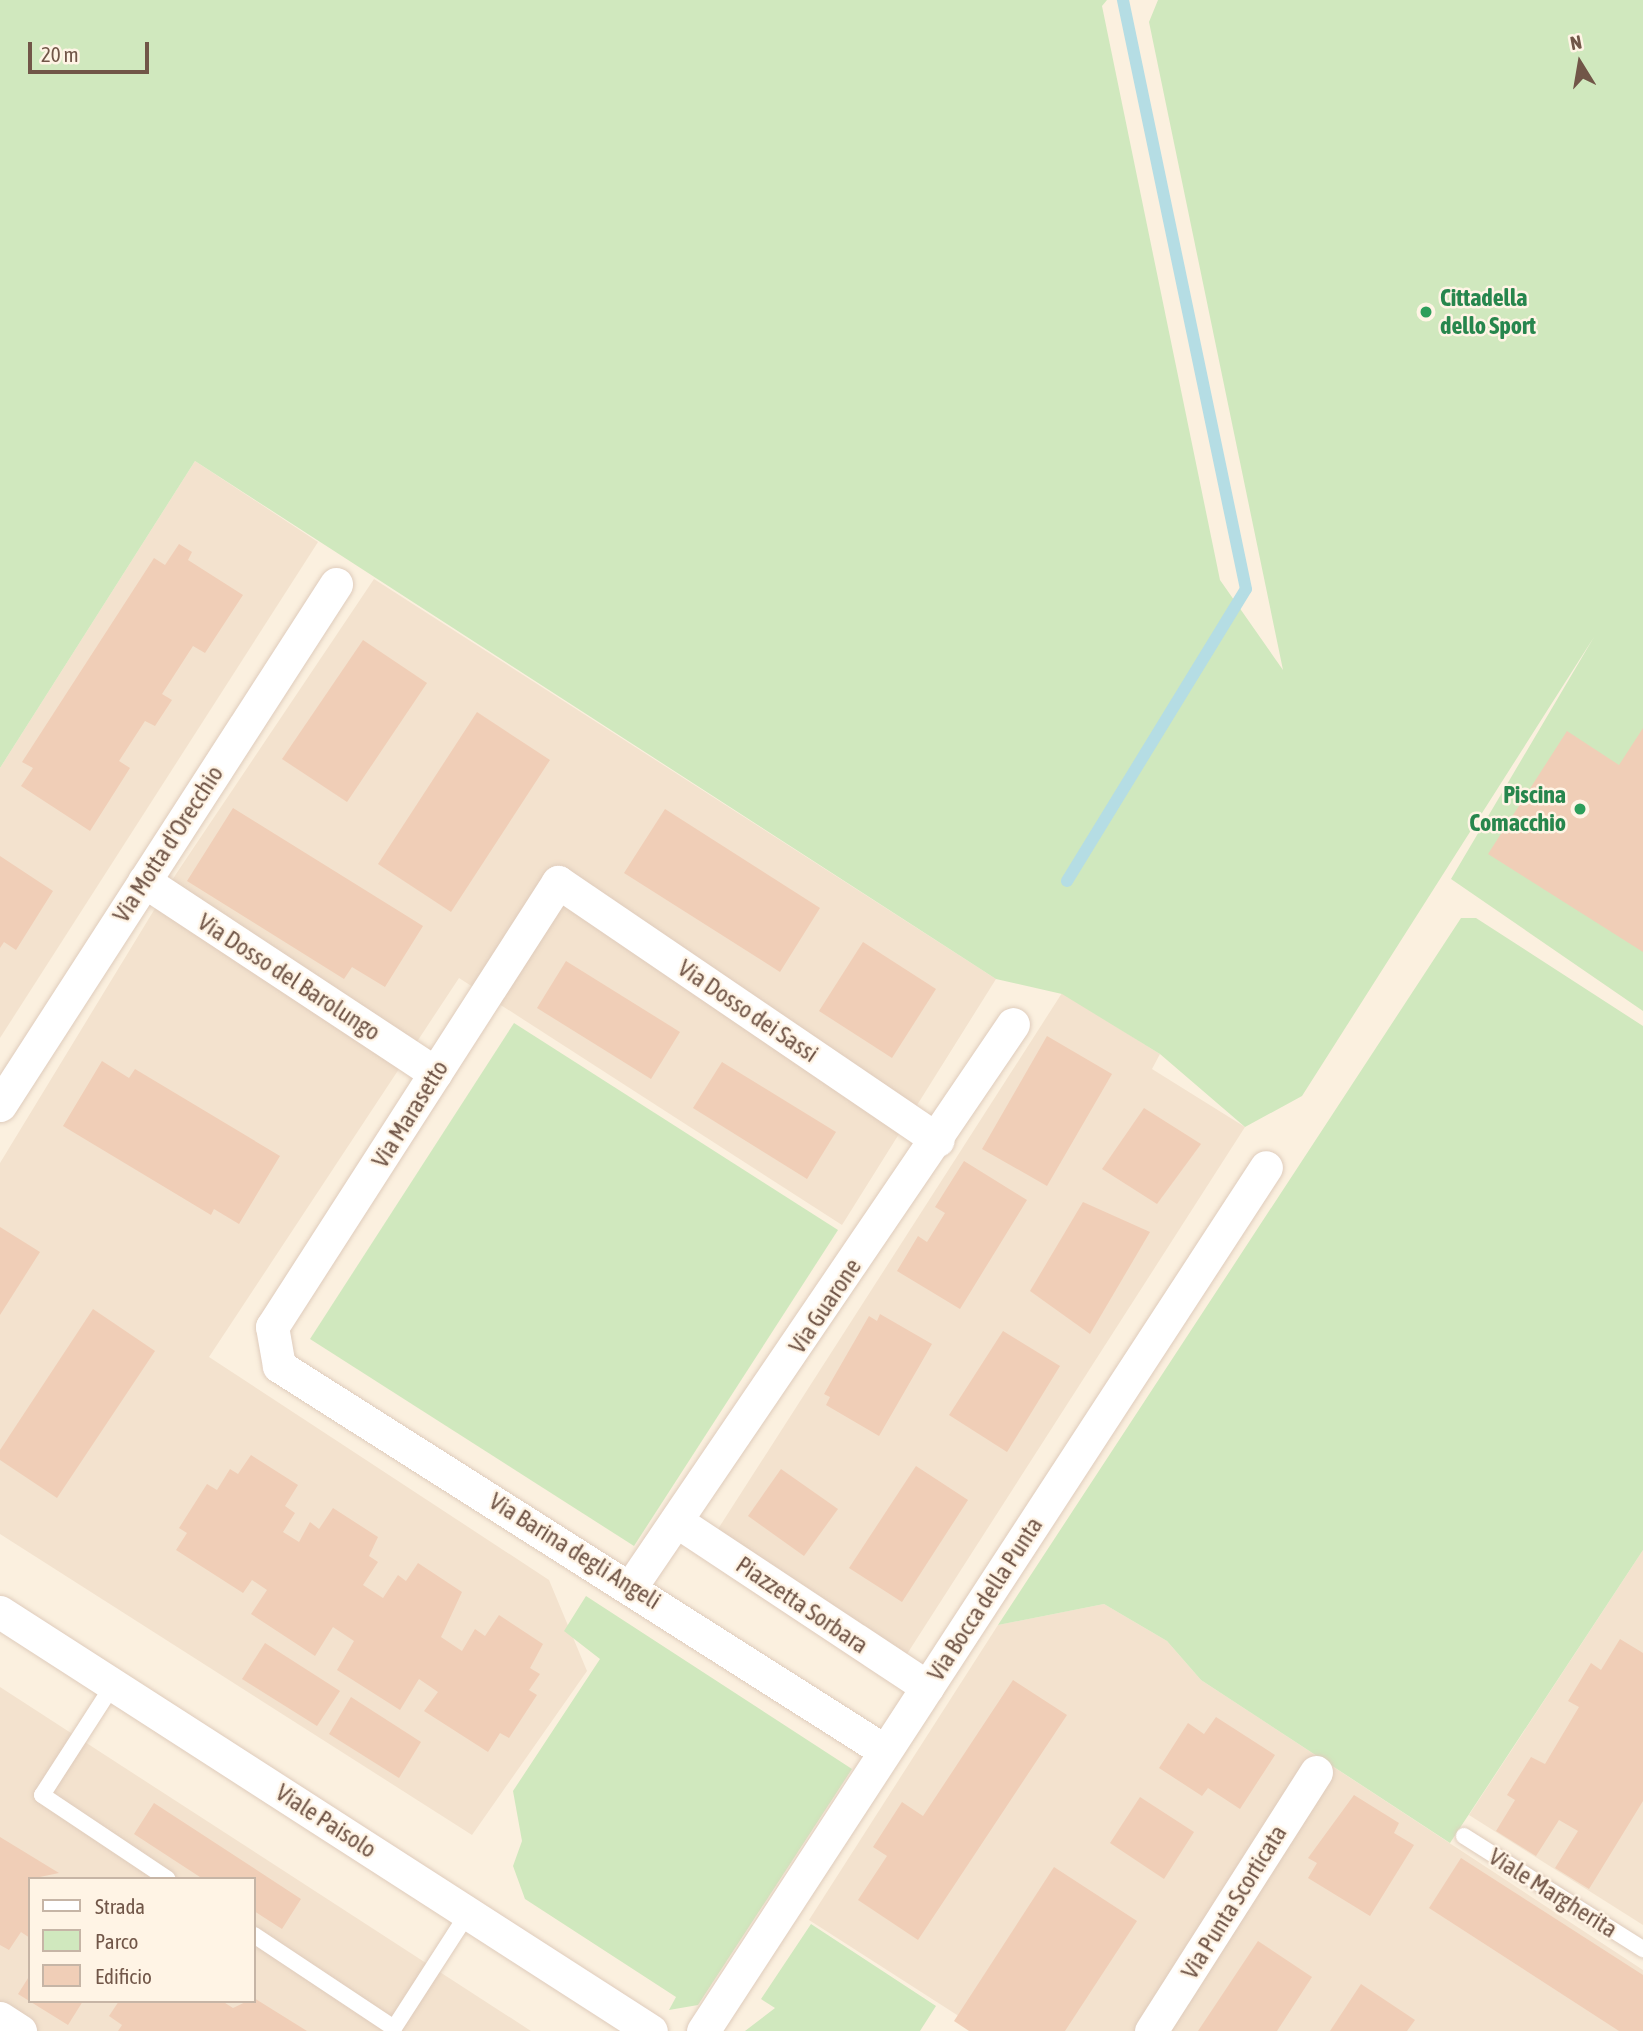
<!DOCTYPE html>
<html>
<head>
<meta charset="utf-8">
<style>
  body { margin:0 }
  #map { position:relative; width:1643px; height:2031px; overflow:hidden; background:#fbf0df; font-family:"Asap Condensed",sans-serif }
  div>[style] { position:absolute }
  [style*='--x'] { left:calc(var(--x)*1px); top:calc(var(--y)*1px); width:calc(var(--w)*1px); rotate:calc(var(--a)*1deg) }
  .residential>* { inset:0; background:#f3e2ce }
  .green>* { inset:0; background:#d0e8be }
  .stream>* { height:12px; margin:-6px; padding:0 6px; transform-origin:6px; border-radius:6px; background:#b5dde4 }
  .building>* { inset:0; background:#f0ceb7 }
  .roads { filter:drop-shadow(0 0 2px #dfccbc) drop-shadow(0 0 2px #dfccbc) }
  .lane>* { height:16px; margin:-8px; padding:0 8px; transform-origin:8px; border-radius:8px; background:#fff }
  .street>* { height:33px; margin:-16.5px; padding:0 16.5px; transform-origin:16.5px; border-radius:16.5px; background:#fff }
  .dots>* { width:19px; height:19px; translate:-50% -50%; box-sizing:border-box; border:4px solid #fff4e5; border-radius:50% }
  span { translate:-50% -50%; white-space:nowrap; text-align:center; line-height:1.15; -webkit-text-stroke:5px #fff4e5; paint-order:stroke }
  .leisure-label { font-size:24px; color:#27864d; font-weight:700 }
  .left { translate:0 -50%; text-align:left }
  .right { translate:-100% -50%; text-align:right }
  .street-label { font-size:24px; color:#715648 }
  .legend { position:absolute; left:28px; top:1877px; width:228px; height:126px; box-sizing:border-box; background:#fff4e5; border:2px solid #c6b5a6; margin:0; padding:9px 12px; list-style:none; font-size:21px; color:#715648 }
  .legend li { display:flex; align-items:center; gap:14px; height:35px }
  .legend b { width:35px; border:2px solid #c6b5a6 }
  .north { position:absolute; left:1545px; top:28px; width:70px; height:70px; -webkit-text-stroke:5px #fff4e5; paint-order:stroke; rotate:349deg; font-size:19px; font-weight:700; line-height:28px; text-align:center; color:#715648 }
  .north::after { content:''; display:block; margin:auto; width:24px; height:32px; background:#715648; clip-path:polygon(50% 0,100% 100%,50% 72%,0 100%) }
  .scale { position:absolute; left:28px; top:42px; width:121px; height:32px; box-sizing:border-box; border:4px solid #715648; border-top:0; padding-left:9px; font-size:21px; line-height:24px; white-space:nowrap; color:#715648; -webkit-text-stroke:5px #fff4e5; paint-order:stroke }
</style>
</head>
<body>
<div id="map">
  <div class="residential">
    <div style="clip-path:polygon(195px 461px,318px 542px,0 1038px,0 768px)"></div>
    <div style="clip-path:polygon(374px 579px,996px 979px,842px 1225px,459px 978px,209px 1357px,549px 1580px,587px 1671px,472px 1835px,0 1534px,0 1163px,176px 874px)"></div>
    <div style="clip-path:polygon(1062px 993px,1160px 1054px,1152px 1069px,1245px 1127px,907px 1654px,718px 1529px)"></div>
    <div style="clip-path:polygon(1643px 1550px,1643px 1925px,1469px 1815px)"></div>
    <div style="clip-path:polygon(1104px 1604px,1167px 1641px,1201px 1680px,1643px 1970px,1643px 2031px,982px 2031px,809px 1920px,998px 1625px)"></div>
    <div style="clip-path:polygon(evenodd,0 1687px,531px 2031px,0 2031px,0 1687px,30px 1879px,254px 1879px,254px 2001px,30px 2001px,30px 1879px)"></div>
  </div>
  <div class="green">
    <div style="clip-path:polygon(0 0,1107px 0,1102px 6px,1220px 580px,1283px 670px,1149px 22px,1158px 0,1643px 0,1643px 1011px,1451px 879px,1594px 637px,1302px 1096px,1245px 1127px,1160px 1054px,1062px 994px,996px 979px,195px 461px,0 768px)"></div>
    <div style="clip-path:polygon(1461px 918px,1476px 918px,1643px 1026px,1643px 1550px,1450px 1843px,1201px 1680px,1167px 1641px,1104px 1604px,998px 1625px)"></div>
    <div style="clip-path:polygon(514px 1023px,838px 1230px,634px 1546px,310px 1339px)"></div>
    <div style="clip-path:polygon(586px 1596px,852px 1769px,698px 2005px,669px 2010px,676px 1997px,525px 1899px,513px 1866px,522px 1841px,513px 1791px,600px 1659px,564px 1631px)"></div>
    <div style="clip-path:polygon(811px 1924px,936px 2006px,920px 2031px,745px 2031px,775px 2008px,761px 1999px)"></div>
  </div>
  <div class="stream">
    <div style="--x:1067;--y:881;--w:342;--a:-58.5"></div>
    <div style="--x:1246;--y:589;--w:602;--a:-101.8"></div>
  </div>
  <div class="building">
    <div style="clip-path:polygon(179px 544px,192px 552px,188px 560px,243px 595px,205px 653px,193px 646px,162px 694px,172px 700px,155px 726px,145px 721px,119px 761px,130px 768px,90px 831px,21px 786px,33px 768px,22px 762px,154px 558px,165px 565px)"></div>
    <div style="clip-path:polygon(363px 640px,427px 683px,347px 802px,282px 759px)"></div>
    <div style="clip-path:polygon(477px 712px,550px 760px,451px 912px,378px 864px)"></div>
    <div style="clip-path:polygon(1643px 728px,1643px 952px,1488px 854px,1567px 731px,1619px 765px)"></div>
    <div style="clip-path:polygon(233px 808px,423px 926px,385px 987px,352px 967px,344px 979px,187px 881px)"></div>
    <div style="clip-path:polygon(665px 809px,820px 908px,780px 972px,624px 873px)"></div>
    <div style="clip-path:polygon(0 856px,53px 891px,16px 950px,4px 942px,0 948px)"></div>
    <div style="clip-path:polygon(863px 942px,936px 989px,892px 1058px,819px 1011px)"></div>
    <div style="clip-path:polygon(566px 961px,680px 1032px,651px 1079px,537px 1008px)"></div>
    <div style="clip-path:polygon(1047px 1036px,1112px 1074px,1047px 1186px,982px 1149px)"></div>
    <div style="clip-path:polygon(102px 1061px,129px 1078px,135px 1069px,280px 1156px,239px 1224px,214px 1209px,211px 1215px,63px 1126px)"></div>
    <div style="clip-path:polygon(722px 1062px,836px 1132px,807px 1179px,693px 1108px)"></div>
    <div style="clip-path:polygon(1144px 1108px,1201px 1144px,1157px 1204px,1102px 1169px)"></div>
    <div style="clip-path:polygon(964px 1161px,1027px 1200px,960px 1309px,897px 1271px,918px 1236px,927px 1242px,945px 1213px,935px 1207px)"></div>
    <div style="clip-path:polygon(1083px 1202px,1150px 1232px,1090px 1334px,1030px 1291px)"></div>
    <div style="clip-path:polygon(0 1227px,40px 1252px,0 1315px)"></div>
    <div style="clip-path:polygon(93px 1309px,155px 1351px,57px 1498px,0 1460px,0 1450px)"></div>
    <div style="clip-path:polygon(880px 1314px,932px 1344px,879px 1436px,826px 1405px,830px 1397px,824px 1394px,869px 1316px,877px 1321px)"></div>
    <div style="clip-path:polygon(1003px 1331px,1060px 1366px,1007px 1452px,949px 1415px)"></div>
    <div style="clip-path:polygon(251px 1455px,298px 1485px,285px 1506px,295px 1513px,283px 1532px,299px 1542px,310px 1522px,319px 1529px,333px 1508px,378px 1537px,369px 1556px,378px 1562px,363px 1585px,383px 1598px,398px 1575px,406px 1581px,418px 1563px,462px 1592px,441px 1637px,462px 1651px,475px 1629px,485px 1636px,499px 1615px,543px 1644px,530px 1668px,540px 1674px,529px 1690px,537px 1695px,509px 1738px,500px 1733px,488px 1752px,424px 1711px,438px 1692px,419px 1679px,400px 1710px,337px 1670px,354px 1641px,333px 1627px,315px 1656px,251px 1614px,267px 1590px,252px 1580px,243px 1593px,176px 1550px,187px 1533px,179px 1528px,207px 1484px,217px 1490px,230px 1469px,238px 1474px)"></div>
    <div style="clip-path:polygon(916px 1466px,968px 1500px,902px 1602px,849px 1568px)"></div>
    <div style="clip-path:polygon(781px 1469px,838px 1509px,804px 1556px,748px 1516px)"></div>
    <div style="clip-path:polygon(1620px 1639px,1643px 1653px,1643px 1801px,1589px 1889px,1555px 1868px,1578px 1831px,1559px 1820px,1536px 1856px,1496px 1831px,1515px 1800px,1507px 1795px,1531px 1757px,1545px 1764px,1579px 1707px,1568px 1701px,1591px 1663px,1601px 1670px)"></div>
    <div style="clip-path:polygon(265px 1643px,340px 1691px,317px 1726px,242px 1679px)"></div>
    <div style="clip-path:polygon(1013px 1680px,1067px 1715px,918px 1940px,858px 1900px,887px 1856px,873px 1847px,902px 1802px,923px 1816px)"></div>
    <div style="clip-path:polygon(351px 1697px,421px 1742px,399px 1778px,329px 1734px)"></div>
    <div style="clip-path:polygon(1216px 1717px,1275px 1755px,1240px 1809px,1208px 1788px,1202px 1796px,1159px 1768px,1188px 1723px,1204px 1734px)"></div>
    <div style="clip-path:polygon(1354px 1795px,1399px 1823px,1394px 1833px,1414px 1845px,1370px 1916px,1308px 1878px,1317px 1863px,1308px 1858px)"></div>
    <div style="clip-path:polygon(1140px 1797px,1194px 1832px,1164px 1879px,1110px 1843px)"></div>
    <div style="clip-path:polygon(154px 1803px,301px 1899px,282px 1929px,254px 1911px,254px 1879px,203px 1879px,134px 1834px)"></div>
    <div style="clip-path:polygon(0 1837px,59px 1873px,30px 1879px,30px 1938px,21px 1932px,9px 1950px,0 1945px)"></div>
    <div style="clip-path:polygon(1461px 1858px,1643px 1975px,1643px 2031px,1619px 2031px,1429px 1908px)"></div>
    <div style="clip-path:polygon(1054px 1867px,1137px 1921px,1065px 2031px,969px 2031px,954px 2021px)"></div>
    <div style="clip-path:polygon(1258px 1941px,1312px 1977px,1277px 2031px,1198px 2031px)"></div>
    <div style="clip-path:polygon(30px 1975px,30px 2001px,83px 2001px,68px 2025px,18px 1994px)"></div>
    <div style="clip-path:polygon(1361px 1984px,1415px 2020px,1407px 2031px,1330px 2031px)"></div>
    <div style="clip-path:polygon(254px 1998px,307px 2031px,118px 2031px,122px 2025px,109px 2016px,119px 2001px,222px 2001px,233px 2008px)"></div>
  </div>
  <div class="roads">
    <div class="lane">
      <div style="--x:113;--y:1685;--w:131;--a:122.8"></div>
      <div style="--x:42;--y:1795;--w:151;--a:33.7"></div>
      <div style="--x:1464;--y:1836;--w:212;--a:32.3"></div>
      <div style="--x:254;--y:1935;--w:168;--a:33.6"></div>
      <div style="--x:394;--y:2028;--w:137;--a:-57.2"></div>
    </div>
    <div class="street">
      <div style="--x:144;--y:881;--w:349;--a:33.4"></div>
      <div style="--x:0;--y:1105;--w:620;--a:-57.18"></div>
      <div style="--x:678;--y:1522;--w:299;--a:33.5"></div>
      <div style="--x:632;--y:1585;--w:678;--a:-55.82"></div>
      <div style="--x:0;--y:1612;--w:774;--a:32.77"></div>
      <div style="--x:885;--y:1751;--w:718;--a:-147.57"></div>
      <div style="--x:279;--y:1366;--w:40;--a:-100"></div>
      <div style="--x:272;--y:1327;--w:529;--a:-57.27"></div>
      <div style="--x:558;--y:882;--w:459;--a:34.2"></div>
      <div style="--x:0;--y:2018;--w:24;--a:33"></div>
      <div style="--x:703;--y:2031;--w:1031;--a:-56.91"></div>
      <div style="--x:1151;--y:2031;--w:307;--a:-57.5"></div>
    </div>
  </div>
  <div class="dots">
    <div style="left:1426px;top:312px;background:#2e9e5b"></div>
    <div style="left:1580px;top:809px;background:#2e9e5b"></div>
  </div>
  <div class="leisure-label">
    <span class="left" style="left:1440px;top:312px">Cittadella<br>dello Sport</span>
    <span class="right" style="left:1566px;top:809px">Piscina<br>Comacchio</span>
  </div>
  <div class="street-label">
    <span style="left:168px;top:844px;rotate:-57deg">Via Motta d'Orecchio</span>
    <span style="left:289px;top:977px;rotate:33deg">Via Dosso del Barolungo</span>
    <span style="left:748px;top:1011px;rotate:34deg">Via Dosso dei Sassi</span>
    <span style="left:410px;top:1114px;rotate:-58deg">Via Marasetto</span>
    <span style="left:825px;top:1306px;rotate:-56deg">Via Guarone</span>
    <span style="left:575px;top:1551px;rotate:32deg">Via Barina degli Angeli</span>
    <span style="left:985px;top:1599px;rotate:-57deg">Via Bocca della Punta</span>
    <span style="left:802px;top:1605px;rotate:34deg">Piazzetta Sorbara</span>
    <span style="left:326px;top:1821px;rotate:33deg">Viale Paisolo</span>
    <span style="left:1553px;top:1893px;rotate:32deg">Viale Margherita</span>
    <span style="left:1234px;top:1902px;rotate:-58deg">Via Punta Scorticata</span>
  </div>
  <ul class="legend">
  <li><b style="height:9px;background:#fff"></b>Strada</li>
  <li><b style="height:19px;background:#d0e8be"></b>Parco</li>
  <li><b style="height:19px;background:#f0ceb7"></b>Edificio</li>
  </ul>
  <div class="north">N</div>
  <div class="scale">20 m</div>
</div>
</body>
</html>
